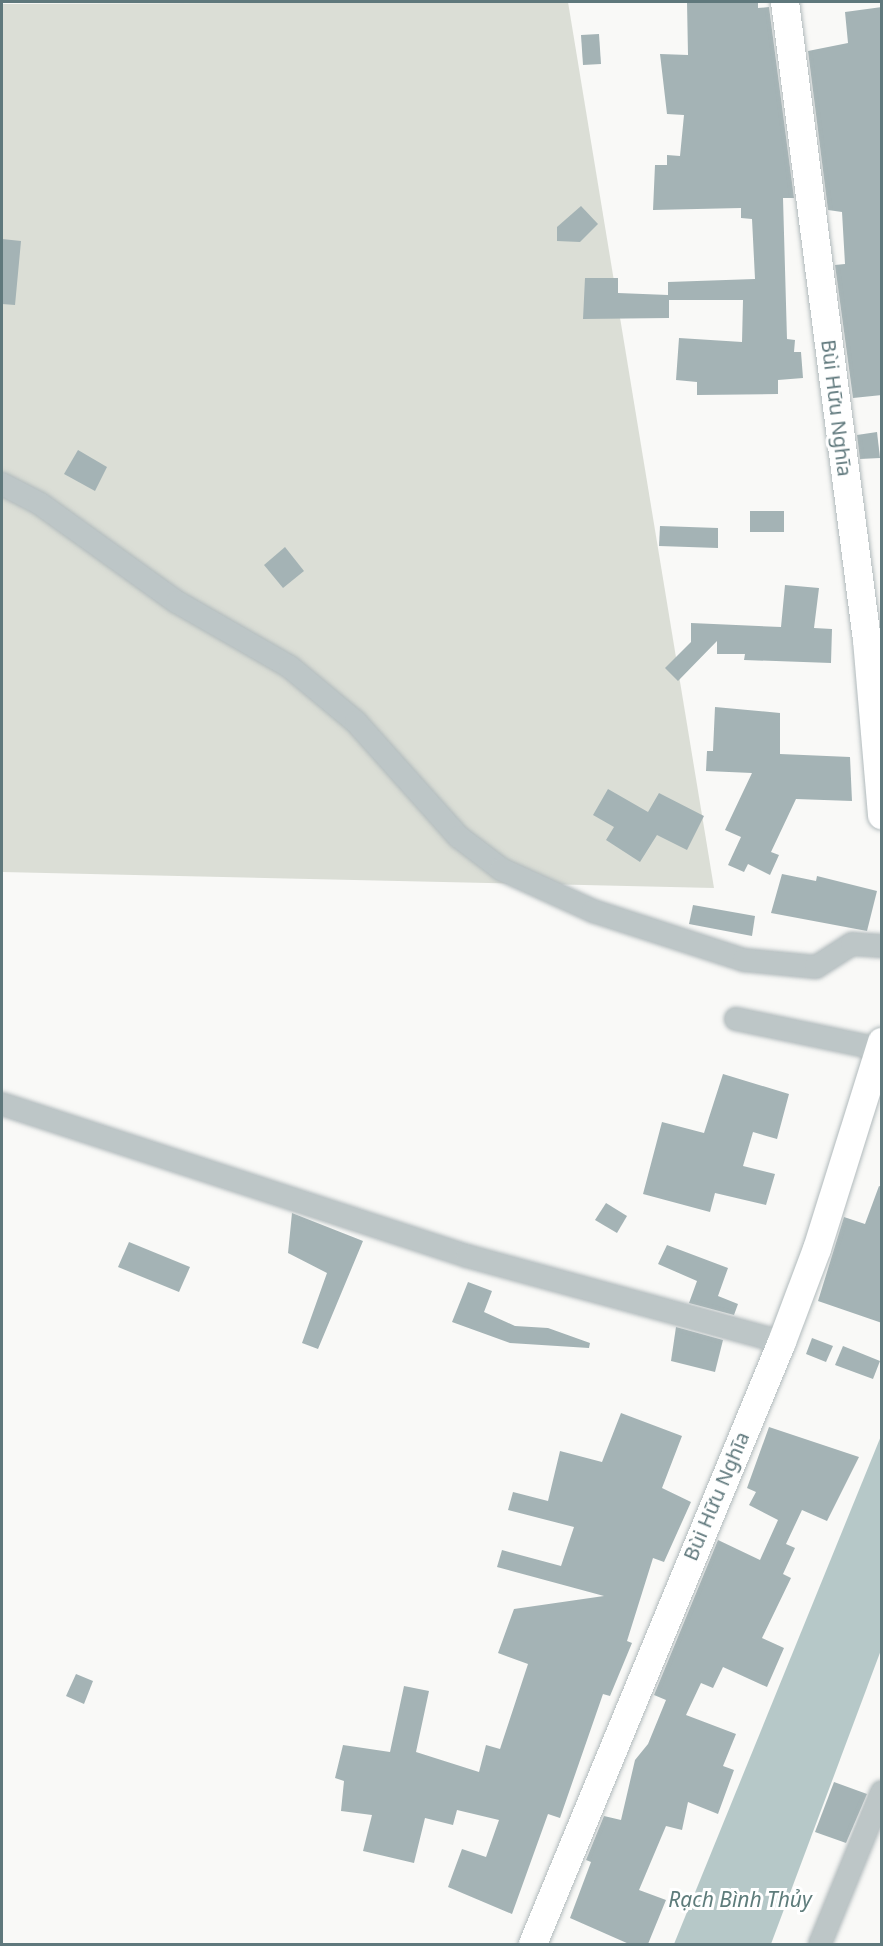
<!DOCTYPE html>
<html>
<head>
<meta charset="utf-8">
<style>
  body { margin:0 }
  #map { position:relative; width:883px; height:1946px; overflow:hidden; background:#f9f9f7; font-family:"Noto Sans",sans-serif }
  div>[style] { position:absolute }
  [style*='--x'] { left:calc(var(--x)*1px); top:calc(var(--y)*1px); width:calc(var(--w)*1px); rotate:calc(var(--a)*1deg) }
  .green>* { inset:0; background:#dbded6 }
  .water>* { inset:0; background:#b6c8c8 }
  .building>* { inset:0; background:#a4b3b5 }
  .roads { filter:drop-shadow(0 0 2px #b1babc) drop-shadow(0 0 2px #b1babc) }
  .minor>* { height:22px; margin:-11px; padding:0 11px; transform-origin:11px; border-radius:11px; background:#bdc6c7 }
  .major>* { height:28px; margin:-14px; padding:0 14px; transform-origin:14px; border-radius:14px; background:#fff }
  span { translate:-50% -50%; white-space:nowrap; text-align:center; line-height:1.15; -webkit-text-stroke:6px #fff; paint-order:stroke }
  .street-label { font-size:20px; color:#5f787c }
  .water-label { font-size:21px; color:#5e7c7b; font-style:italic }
  .frame { position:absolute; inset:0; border:3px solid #5f787c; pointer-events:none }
</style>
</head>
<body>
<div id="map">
  <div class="green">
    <div style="clip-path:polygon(568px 2px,714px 888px,2px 872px,2px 4px)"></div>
  </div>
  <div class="water">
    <div style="clip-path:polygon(881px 1436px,881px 1650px,771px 1944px,674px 1944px)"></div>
  </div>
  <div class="building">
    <div style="clip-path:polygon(687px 2px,758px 2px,758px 8px,769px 7px,794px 198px,783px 198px,787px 339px,795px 340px,794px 352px,801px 352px,803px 378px,778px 380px,778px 394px,697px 395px,697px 382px,676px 380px,679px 338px,742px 342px,743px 300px,669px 300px,669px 318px,583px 319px,585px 278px,618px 278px,618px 293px,668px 295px,668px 282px,755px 279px,752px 219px,741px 218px,741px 208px,653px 210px,655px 165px,667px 165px,667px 155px,680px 156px,684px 115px,667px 114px,660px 54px,688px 55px)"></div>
    <div style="clip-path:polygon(882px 7px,882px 395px,853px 398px,835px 265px,845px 264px,842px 212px,828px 210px,808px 51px,848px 43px,845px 12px)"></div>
    <div style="clip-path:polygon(599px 34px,601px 64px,583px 65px,581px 35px)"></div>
    <div style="clip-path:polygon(581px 206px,598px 224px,580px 242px,557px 241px,557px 227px)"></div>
    <div style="clip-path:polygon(2px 239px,21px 241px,15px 305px,2px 304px)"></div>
    <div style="clip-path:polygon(877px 432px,880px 458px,860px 459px,857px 435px)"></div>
    <div style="clip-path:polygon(78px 450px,107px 467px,95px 491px,64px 474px)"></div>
    <div style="clip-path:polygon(750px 511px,784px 511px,784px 532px,750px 532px)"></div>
    <div style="clip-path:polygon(660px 526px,718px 528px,718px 548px,659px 546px)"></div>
    <div style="clip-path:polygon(285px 547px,304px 571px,283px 588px,264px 565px)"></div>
    <div style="clip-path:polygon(785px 585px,819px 588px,814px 628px,832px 629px,831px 663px,744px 660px,745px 654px,717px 654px,717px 641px,678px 681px,665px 668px,691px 642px,691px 623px,781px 627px)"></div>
    <div style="clip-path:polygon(715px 707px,780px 713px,780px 754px,850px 757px,852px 801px,796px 799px,771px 852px,779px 855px,770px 875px,748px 864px,744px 872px,728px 865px,741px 837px,725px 830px,752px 773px,706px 771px,707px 751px,713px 751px)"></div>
    <div style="clip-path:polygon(608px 789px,648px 812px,659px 793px,704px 816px,687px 850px,657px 835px,640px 862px,606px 840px,614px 827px,593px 815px)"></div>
    <div style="clip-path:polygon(782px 874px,816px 881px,817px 876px,877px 891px,867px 931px,771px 913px)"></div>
    <div style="clip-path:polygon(693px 905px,755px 916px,752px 936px,689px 924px)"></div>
    <div style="clip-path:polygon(723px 1074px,789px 1094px,777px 1139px,753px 1132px,743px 1166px,775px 1174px,766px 1205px,715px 1193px,710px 1212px,643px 1194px,662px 1122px,704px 1133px)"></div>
    <div style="clip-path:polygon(879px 1186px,882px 1187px,882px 1323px,818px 1301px,844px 1217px,865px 1224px)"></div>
    <div style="clip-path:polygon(606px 1203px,627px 1216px,617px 1233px,595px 1220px)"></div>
    <div style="clip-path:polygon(292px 1213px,363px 1241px,318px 1349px,302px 1343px,327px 1273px,288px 1253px)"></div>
    <div style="clip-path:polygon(129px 1242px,190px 1267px,179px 1292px,118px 1267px)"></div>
    <div style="clip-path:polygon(667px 1245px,728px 1268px,718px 1296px,738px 1304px,734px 1315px,689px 1303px,697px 1281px,658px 1264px)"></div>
    <div style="clip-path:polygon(468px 1282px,492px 1291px,484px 1312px,515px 1326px,548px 1328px,590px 1343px,589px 1348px,510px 1343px,452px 1322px)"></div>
    <div style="clip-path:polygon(676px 1327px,723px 1340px,715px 1372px,671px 1361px)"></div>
    <div style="clip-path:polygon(812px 1338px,833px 1346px,826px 1362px,806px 1354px)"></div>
    <div style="clip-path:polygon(843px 1346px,880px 1361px,873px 1379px,835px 1365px)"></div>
    <div style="clip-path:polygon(621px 1413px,682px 1436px,662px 1488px,691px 1502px,664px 1562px,653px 1558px,627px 1641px,632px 1643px,610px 1696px,603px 1694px,560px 1818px,548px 1814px,512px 1914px,448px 1887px,462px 1849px,486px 1857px,499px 1820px,457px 1810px,453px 1825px,425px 1818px,414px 1863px,363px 1851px,372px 1815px,341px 1811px,344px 1781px,335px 1778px,343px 1745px,390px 1752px,404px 1686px,429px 1691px,416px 1752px,479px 1772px,486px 1745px,500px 1749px,528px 1664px,498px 1653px,514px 1609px,604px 1596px,497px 1567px,502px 1550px,561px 1566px,574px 1527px,508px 1510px,513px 1492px,548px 1501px,560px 1451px,602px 1462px)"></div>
    <div style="clip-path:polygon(769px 1427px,859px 1457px,827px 1521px,802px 1510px,786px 1544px,795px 1548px,783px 1574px,791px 1578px,762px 1638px,784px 1648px,767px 1687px,723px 1667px,713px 1688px,701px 1683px,686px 1715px,736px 1734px,723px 1766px,734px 1770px,718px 1814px,688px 1802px,682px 1830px,666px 1826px,639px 1890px,666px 1900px,648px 1944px,629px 1944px,570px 1918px,591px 1862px,586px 1860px,604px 1816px,621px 1820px,635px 1760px,648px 1744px,666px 1700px,654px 1695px,718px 1540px,760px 1560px,778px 1520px,749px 1505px,756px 1492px,747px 1488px)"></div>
    <div style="clip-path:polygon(76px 1674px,93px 1681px,84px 1704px,66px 1696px)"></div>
    <div style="clip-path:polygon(834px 1782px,867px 1794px,846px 1843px,815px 1832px)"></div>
  </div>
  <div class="roads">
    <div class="minor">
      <div style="--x:2;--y:484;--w:42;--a:27.2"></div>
      <div style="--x:39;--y:503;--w:170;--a:35.7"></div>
      <div style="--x:177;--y:602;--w:130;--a:29.9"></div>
      <div style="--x:290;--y:667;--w:86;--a:39.8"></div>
      <div style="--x:356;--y:722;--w:154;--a:48.2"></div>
      <div style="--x:459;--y:837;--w:53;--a:37.3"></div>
      <div style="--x:501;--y:869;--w:101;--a:24.5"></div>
      <div style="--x:593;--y:911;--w:159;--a:18"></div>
      <div style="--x:744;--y:960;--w:72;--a:5.6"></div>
      <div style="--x:816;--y:967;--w:43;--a:-32.6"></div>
      <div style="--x:852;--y:944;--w:30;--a:4"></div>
      <div style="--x:736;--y:1019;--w:147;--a:11.8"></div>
      <div style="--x:2;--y:1104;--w:489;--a:18.1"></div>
      <div style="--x:467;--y:1256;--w:327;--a:15.3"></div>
      <div style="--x:820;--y:1944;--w:164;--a:-67.8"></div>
    </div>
    <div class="major">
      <div style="--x:785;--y:2;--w:643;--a:82.68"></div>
      <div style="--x:867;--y:640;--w:176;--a:85.1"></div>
      <div style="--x:533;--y:1944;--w:651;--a:-67.53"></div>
      <div style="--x:782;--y:1342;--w:99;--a:-69.4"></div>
      <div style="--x:817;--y:1249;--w:217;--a:-72.6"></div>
    </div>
  </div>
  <div class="street-label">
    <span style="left:837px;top:408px;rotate:83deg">Bùi Hữu Nghĩa</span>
    <span style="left:716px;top:1496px;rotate:-67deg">Bùi Hữu Nghĩa</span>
  </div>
  <div class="water-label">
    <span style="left:740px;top:1899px">Rạch Bình Thủy</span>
  </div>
  <div class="frame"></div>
</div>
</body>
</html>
